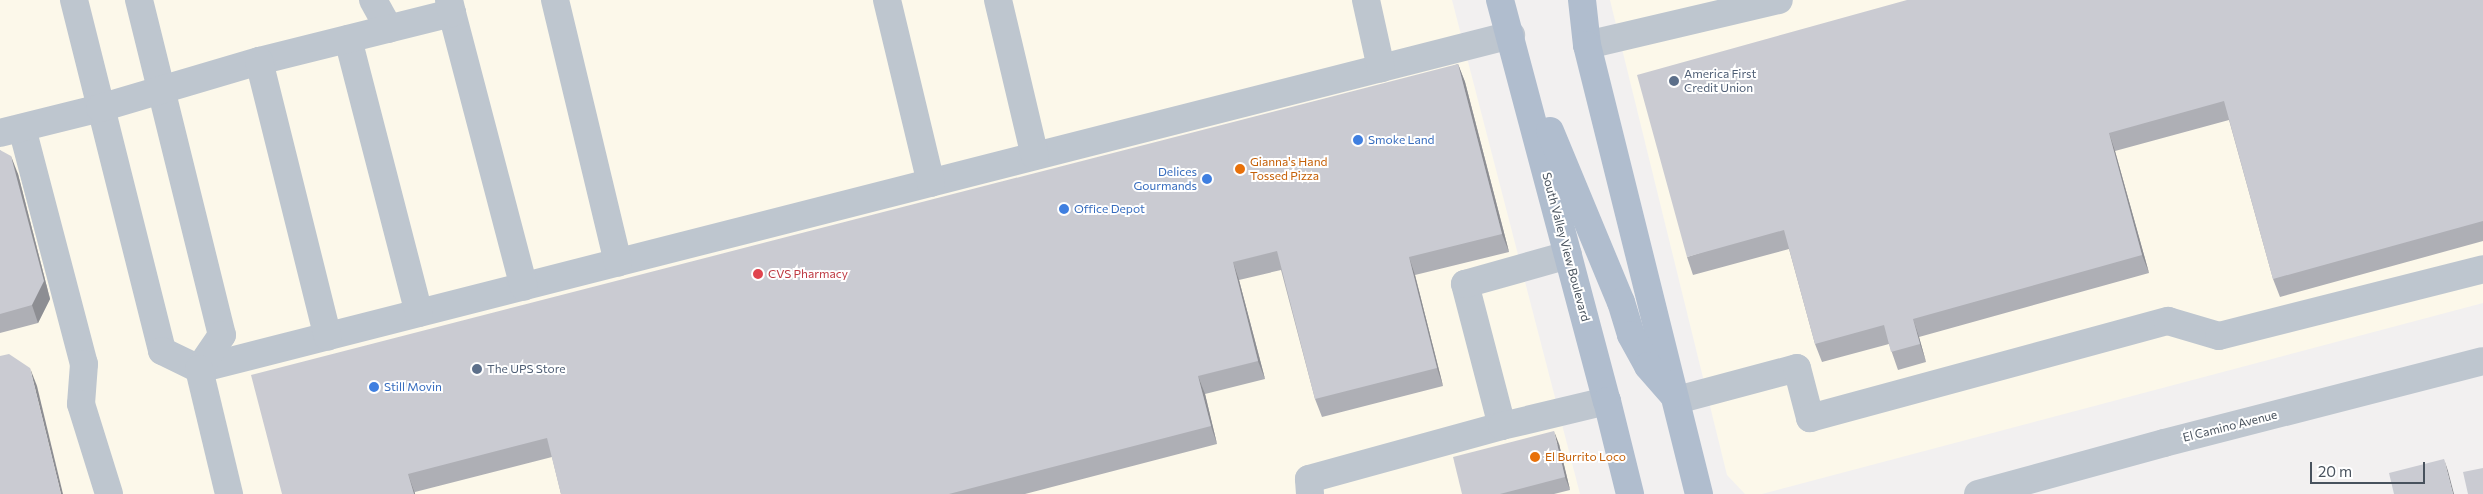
<!DOCTYPE html>
<html>
<head>
<meta charset="utf-8">
<style>
  body { margin:0 }
  #map { position:relative; width:2483px; height:494px; overflow:hidden; background:#f2f0f0; font-family:Commissioner,sans-serif }
  div>[style] { position:absolute }
  [style*='--x'] { left:calc(var(--x)*1px); top:calc(var(--y)*1px); width:calc(var(--w)*1px); rotate:calc(var(--a)*1deg) }
  .commercial>* { inset:0; background:#fcf8ea }
  .minor>* { height:28px; margin:-14px; padding:0 14px; transform-origin:14px; border-radius:14px; background:#bec6cf }
  .major>* { height:28px; margin:-14px; padding:0 14px; transform-origin:14px; border-radius:14px; background:#b0bdce }
  .wall>* { inset:0; background:#aeafb5 }
  .shaded-wall>* { inset:0; background:#8d8e93 }
  .building>* { inset:0; background:#cacbd2 }
  .dots>* { width:14px; height:14px; translate:-50% -50%; box-sizing:border-box; border:2px solid #fff; border-radius:50% }
  span { translate:-50% -50%; white-space:nowrap; text-align:center; line-height:1.15; -webkit-text-stroke:4px #fff; paint-order:stroke }
  .service-label { font-size:12px; color:#4e5e75 }
  .left { translate:0 -50%; text-align:left }
  .shop-label { font-size:12px; color:#366cbe }
  .right { translate:-100% -50%; text-align:right }
  .food-label { font-size:12px; color:#c56008 }
  .street-label { font-size:12px; color:#48525d }
  .health-label { font-size:12px; color:#be3a42 }
  .scale { position:absolute; left:2310px; top:462px; width:115px; height:22px; box-sizing:border-box; border:2px solid #48525d; border-top:0; padding-left:6px; font-size:15px; line-height:18px; white-space:nowrap; color:#48525d; -webkit-text-stroke:4px #fff; paint-order:stroke }
</style>
</head>
<body>
<div id="map">
  <div class="commercial">
    <div style="clip-path:polygon(0 0,1452px 0,1580px 494px,0 494px)"></div>
    <div style="clip-path:polygon(1610px 0,2483px 0,2483px 303px,1762px 494px,1745px 494px,1727px 475px)"></div>
  </div>
  <div class="minor">
    <div style="--x:74;--y:0;--w:362;--a:75.9"></div>
    <div style="--x:162;--y:351;--w:41;--a:25.9"></div>
    <div style="--x:199;--y:369;--w:1354;--a:-14.28"></div>
    <div style="--x:139;--y:0;--w:345;--a:76.1"></div>
    <div style="--x:222;--y:335;--w:41;--a:124.1"></div>
    <div style="--x:199;--y:369;--w:129;--a:76.5"></div>
    <div style="--x:373;--y:0;--w:33;--a:61"></div>
    <div style="--x:555;--y:0;--w:270;--a:76.5"></div>
    <div style="--x:887;--y:0;--w:188;--a:76.5"></div>
    <div style="--x:998;--y:0;--w:160;--a:76.7"></div>
    <div style="--x:1366;--y:0;--w:70;--a:77.6"></div>
    <div style="--x:452;--y:13;--w:283;--a:75.3"></div>
    <div style="--x:348;--y:39;--w:283;--a:75.5"></div>
    <div style="--x:1587;--y:45;--w:197;--a:-13.2"></div>
    <div style="--x:259;--y:61;--w:199;--a:-14"></div>
    <div style="--x:452;--y:13;--w:13;--a:-103"></div>
    <div style="--x:22;--y:128;--w:244;--a:75.3"></div>
    <div style="--x:84;--y:364;--w:40;--a:94.3"></div>
    <div style="--x:81;--y:404;--w:94;--a:72.7"></div>
    <div style="--x:0;--y:133;--w:103;--a:-14"></div>
    <div style="--x:100;--y:108;--w:166;--a:-16.5"></div>
    <div style="--x:259;--y:61;--w:284;--a:76"></div>
    <div style="--x:1677;--y:400;--w:124;--a:-14.9"></div>
    <div style="--x:1797;--y:368;--w:52;--a:75.4"></div>
    <div style="--x:1810;--y:418;--w:371;--a:-15.2"></div>
    <div style="--x:2168;--y:321;--w:53;--a:16.4"></div>
    <div style="--x:2219;--y:336;--w:272;--a:-14.2"></div>
    <div style="--x:1502;--y:426;--w:147;--a:-104.6"></div>
    <div style="--x:1465;--y:284;--w:107;--a:-15.7"></div>
    <div style="--x:1310;--y:494;--w:15;--a:-94"></div>
    <div style="--x:1309;--y:479;--w:200;--a:-15.4"></div>
    <div style="--x:1502;--y:426;--w:108;--a:-13.4"></div>
    <div style="--x:1978;--y:494;--w:193;--a:-15.3"></div>
    <div style="--x:2164;--y:443;--w:329;--a:-14.4"></div>
  </div>
  <div class="major">
    <div style="--x:1500;--y:0;--w:415;--a:75.1"></div>
    <div style="--x:1607;--y:401;--w:96;--a:76.1"></div>
    <div style="--x:1582;--y:0;--w:45;--a:83.7"></div>
    <div style="--x:1587;--y:45;--w:463;--a:76"></div>
    <div style="--x:1550;--y:131;--w:185;--a:67.5"></div>
    <div style="--x:1621;--y:302;--w:34;--a:73"></div>
    <div style="--x:1631;--y:335;--w:35;--a:61"></div>
    <div style="--x:1648;--y:366;--w:37;--a:49"></div>
  </div>
  <div class="wall">
    <div style="clip-path:polygon(2483px 0,2483px 241px,2280px 297px,2273px 279px,2229px 120px,2115px 151px,2149px 273px,1919px 337px,1926px 362px,1898px 370px,1889px 344px,1822px 362px,1815px 344px,1789px 249px,1693px 275px,1687px 257px)"></div>
    <div style="clip-path:polygon(1458px 64px,1465px 82px,1509px 252px,1415px 275px,1443px 386px,1322px 417px,1315px 399px,1281px 270px,1239px 280px,1265px 379px,1205px 394px,1217px 444px,1025px 494px,561px 494px,552px 457px,415px 492px,415px 494px,282px 494px)"></div>
    <div style="clip-path:polygon(0 150px,18px 174px,50px 299px,38px 323px,0 333px)"></div>
    <div style="clip-path:polygon(1559px 444px,1570px 490px,1554px 494px,1462px 494px)"></div>
  </div>
  <div class="shaded-wall">
    <div style="clip-path:polygon(1458px 64px,1465px 82px,1509px 252px,1502px 234px)"></div>
    <div style="clip-path:polygon(2109px 133px,2115px 151px,2149px 273px,2142px 255px)"></div>
    <div style="clip-path:polygon(11px 156px,18px 174px,50px 299px,38px 323px,32px 305px)"></div>
    <div style="clip-path:polygon(1409px 257px,1415px 275px,1443px 386px,1437px 368px)"></div>
    <div style="clip-path:polygon(1233px 262px,1239px 280px,1265px 379px,1258px 361px)"></div>
    <div style="clip-path:polygon(1913px 319px,1919px 337px,1926px 362px,1920px 344px)"></div>
    <div style="clip-path:polygon(30px 368px,37px 386px,63px 494px,61px 494px)"></div>
    <div style="clip-path:polygon(1198px 376px,1205px 394px,1217px 444px,1211px 426px)"></div>
    <div style="clip-path:polygon(1554px 431px,1559px 444px,1570px 490px,1565px 477px)"></div>
    <div style="clip-path:polygon(2444px 459px,2448px 471px,2454px 494px,2453px 494px)"></div>
    <div style="clip-path:polygon(408px 474px,415px 494px,414px 494px)"></div>
  </div>
  <div class="building">
    <div style="clip-path:polygon(1907px 0,2483px 0,2483px 221px,2273px 279px,2224px 101px,2109px 133px,2142px 255px,1913px 319px,1920px 344px,1891px 352px,1884px 325px,1815px 344px,1784px 230px,1687px 257px,1637px 75px)"></div>
    <div style="clip-path:polygon(1458px 64px,1502px 234px,1409px 257px,1437px 368px,1315px 399px,1277px 251px,1233px 262px,1258px 361px,1198px 376px,1211px 426px,949px 494px,561px 494px,547px 438px,408px 474px,414px 494px,282px 494px,251px 375px)"></div>
    <div style="clip-path:polygon(0 150px,11px 156px,44px 281px,32px 305px,0 314px)"></div>
    <div style="clip-path:polygon(9px 354px,30px 368px,61px 494px,0 494px,0 356px)"></div>
    <div style="clip-path:polygon(1554px 431px,1565px 477px,1500px 494px,1462px 494px,1453px 457px)"></div>
    <div style="clip-path:polygon(2444px 459px,2453px 494px,2394px 494px,2389px 473px)"></div>
    <div style="clip-path:polygon(2483px 468px,2483px 494px,2468px 494px,2463px 472px)"></div>
  </div>
  <div class="dots">
    <div style="left:1674px;top:81px;background:#5c6f8a"></div>
    <div style="left:1358px;top:140px;background:#3f7fe0"></div>
    <div style="left:1240px;top:169px;background:#e8710a"></div>
    <div style="left:1207px;top:179px;background:#3f7fe0"></div>
    <div style="left:1064px;top:209px;background:#3f7fe0"></div>
    <div style="left:758px;top:274px;background:#e0444e"></div>
    <div style="left:477px;top:369px;background:#5c6f8a"></div>
    <div style="left:374px;top:387px;background:#3f7fe0"></div>
    <div style="left:1535px;top:457px;background:#e8710a"></div>
  </div>
  <div class="service-label">
    <span class="left" style="left:1684px;top:81px">America First<br>Credit Union</span>
    <span class="left" style="left:487px;top:369px">The UPS Store</span>
  </div>
  <div class="shop-label">
    <span class="left" style="left:1368px;top:140px">Smoke Land</span>
    <span class="right" style="left:1197px;top:179px">Delices<br>Gourmands</span>
    <span class="left" style="left:1074px;top:209px">Office Depot</span>
    <span class="left" style="left:384px;top:387px">Still Movin</span>
  </div>
  <div class="food-label">
    <span class="left" style="left:1250px;top:169px">Gianna's Hand<br>Tossed Pizza</span>
    <span class="left" style="left:1545px;top:457px">El Burrito Loco</span>
  </div>
  <div class="street-label">
    <span style="left:1566px;top:247px;rotate:75deg">South Valley View Boulevard</span>
    <span style="left:2230px;top:426px;rotate:-14deg">El Camino Avenue</span>
  </div>
  <div class="health-label">
    <span class="left" style="left:768px;top:274px">CVS Pharmacy</span>
  </div>
  <div class="scale">20 m</div>
</div>
</body>
</html>
